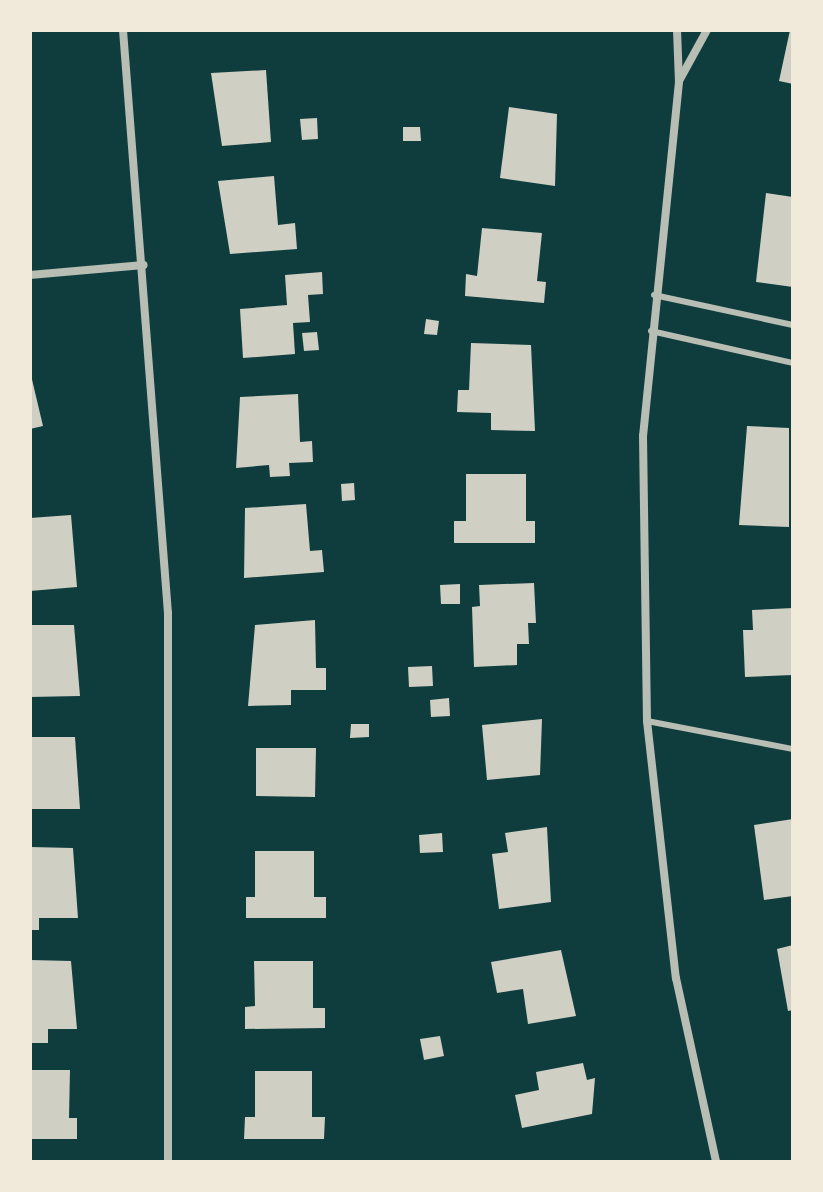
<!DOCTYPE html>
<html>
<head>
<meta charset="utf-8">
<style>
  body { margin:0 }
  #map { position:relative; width:823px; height:1192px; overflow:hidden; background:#0f3d3e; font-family:Ubuntu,sans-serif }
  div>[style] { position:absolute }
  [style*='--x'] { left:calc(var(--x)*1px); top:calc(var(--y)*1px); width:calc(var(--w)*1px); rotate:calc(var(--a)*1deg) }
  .building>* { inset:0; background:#cfcfc3 }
  .service>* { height:6px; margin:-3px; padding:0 3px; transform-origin:3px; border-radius:3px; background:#b8beb3 }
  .minor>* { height:8px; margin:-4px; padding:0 4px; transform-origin:4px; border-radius:4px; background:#b8beb3 }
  span { translate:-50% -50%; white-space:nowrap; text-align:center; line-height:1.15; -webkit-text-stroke:7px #f1e9da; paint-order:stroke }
  .frame { position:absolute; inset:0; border:32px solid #f1e9da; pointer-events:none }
</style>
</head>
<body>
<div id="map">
  <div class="building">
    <div style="clip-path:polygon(790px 30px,793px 30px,793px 84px,779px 81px)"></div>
    <div style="clip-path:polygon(266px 70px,271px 142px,222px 146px,211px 73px)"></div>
    <div style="clip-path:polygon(509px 107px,557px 114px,555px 186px,500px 178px)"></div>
    <div style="clip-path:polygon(317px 118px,318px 139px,302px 140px,300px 119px)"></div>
    <div style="clip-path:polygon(403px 127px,420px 127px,421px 141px,403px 141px)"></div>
    <div style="clip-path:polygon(274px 176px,278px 225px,295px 223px,297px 249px,230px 254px,218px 181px)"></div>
    <div style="clip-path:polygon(766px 193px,793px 197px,793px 287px,756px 282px)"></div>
    <div style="clip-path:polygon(482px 228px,542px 233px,537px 281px,546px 282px,544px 303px,465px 296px,466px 274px,477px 276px)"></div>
    <div style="clip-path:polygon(322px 272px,323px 294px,308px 295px,310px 322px,293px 323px,295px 354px,243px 358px,240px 309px,287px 305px,285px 275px)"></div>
    <div style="clip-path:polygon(426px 319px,439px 321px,437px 335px,424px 334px)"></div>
    <div style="clip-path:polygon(317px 332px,319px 350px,304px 351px,302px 333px)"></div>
    <div style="clip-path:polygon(471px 343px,531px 345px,535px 431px,491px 430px,491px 413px,457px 412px,458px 390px,469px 390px)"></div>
    <div style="clip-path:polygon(30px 371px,43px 426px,30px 429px)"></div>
    <div style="clip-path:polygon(298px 394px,300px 442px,312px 441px,313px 462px,289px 463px,290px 476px,270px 477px,269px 465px,236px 468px,240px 397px)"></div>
    <div style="clip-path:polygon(747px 426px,789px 428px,789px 527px,739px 525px)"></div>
    <div style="clip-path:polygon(466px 474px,526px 474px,526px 521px,535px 521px,535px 543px,454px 543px,454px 521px,466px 521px)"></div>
    <div style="clip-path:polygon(354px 483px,355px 500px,342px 501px,341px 484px)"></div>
    <div style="clip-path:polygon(306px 504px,310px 551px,322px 550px,324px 572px,244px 578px,245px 508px)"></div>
    <div style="clip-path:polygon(71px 515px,77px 587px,30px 591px,30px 518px)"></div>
    <div style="clip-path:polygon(534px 583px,536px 623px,528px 623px,529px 644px,517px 644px,517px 665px,474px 667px,472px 607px,480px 606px,479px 585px)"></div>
    <div style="clip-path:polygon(460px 584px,460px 604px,441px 604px,440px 585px)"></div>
    <div style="clip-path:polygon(793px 608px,793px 675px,745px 677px,743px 630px,753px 630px,752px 610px)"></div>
    <div style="clip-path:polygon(315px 620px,316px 668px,326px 668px,326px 690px,291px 690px,291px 705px,248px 706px,255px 625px)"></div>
    <div style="clip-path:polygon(30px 625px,74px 625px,80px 696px,30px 697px)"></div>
    <div style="clip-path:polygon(432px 666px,433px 686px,409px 687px,408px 667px)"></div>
    <div style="clip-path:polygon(449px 698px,450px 716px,431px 717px,430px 700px)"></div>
    <div style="clip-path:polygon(542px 719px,540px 775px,487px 780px,482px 725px)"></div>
    <div style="clip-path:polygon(351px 724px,369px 724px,369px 737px,350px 738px)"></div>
    <div style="clip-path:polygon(30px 737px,75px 737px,80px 809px,30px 809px)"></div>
    <div style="clip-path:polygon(256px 748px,316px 748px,315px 797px,256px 796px)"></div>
    <div style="clip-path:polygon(793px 819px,793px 896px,764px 900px,754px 825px)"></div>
    <div style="clip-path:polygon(547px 827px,551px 902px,499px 909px,492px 854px,508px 852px,505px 833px)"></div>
    <div style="clip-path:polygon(442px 833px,443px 852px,420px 853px,419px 835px)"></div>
    <div style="clip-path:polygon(30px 847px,73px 848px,78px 918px,39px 918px,39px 930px,30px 930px)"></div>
    <div style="clip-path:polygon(255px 851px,314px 851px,314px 897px,326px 897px,326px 918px,246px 918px,246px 897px,255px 897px)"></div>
    <div style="clip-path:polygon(793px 945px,793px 1010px,788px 1011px,777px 949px)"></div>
    <div style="clip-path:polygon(561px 950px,576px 1016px,528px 1024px,523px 989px,497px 993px,491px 962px)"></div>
    <div style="clip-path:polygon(30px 960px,71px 961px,77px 1029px,48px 1029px,48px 1043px,30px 1043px)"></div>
    <div style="clip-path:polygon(254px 961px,313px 961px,313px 1008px,325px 1008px,325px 1028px,245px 1029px,245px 1007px,255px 1006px)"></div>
    <div style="clip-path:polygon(440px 1036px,444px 1056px,424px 1060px,420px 1039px)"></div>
    <div style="clip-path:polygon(583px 1063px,587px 1080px,595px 1078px,592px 1114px,522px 1128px,515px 1095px,539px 1090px,536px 1072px)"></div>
    <div style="clip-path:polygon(30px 1070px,70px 1070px,69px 1118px,77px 1118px,77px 1139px,30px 1139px)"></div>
    <div style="clip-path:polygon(255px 1071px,312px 1071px,312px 1117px,325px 1117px,324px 1139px,244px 1139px,245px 1117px,255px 1117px)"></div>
  </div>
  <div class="service">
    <div style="--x:654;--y:295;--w:142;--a:12.2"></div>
    <div style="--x:651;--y:331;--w:146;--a:12.7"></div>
    <div style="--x:647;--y:721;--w:149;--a:10.9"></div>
  </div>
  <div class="minor">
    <div style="--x:123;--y:30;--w:585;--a:85.59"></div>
    <div style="--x:168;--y:613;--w:549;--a:90"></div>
    <div style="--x:677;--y:30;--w:52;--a:87.8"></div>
    <div style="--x:679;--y:82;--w:356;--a:95.8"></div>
    <div style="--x:643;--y:436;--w:285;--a:89.2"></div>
    <div style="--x:647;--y:721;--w:259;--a:83.6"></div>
    <div style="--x:676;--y:978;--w:188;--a:77.7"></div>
    <div style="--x:679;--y:81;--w:58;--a:-61.2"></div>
    <div style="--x:30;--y:275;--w:114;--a:-5"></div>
  </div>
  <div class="frame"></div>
</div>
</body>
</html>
